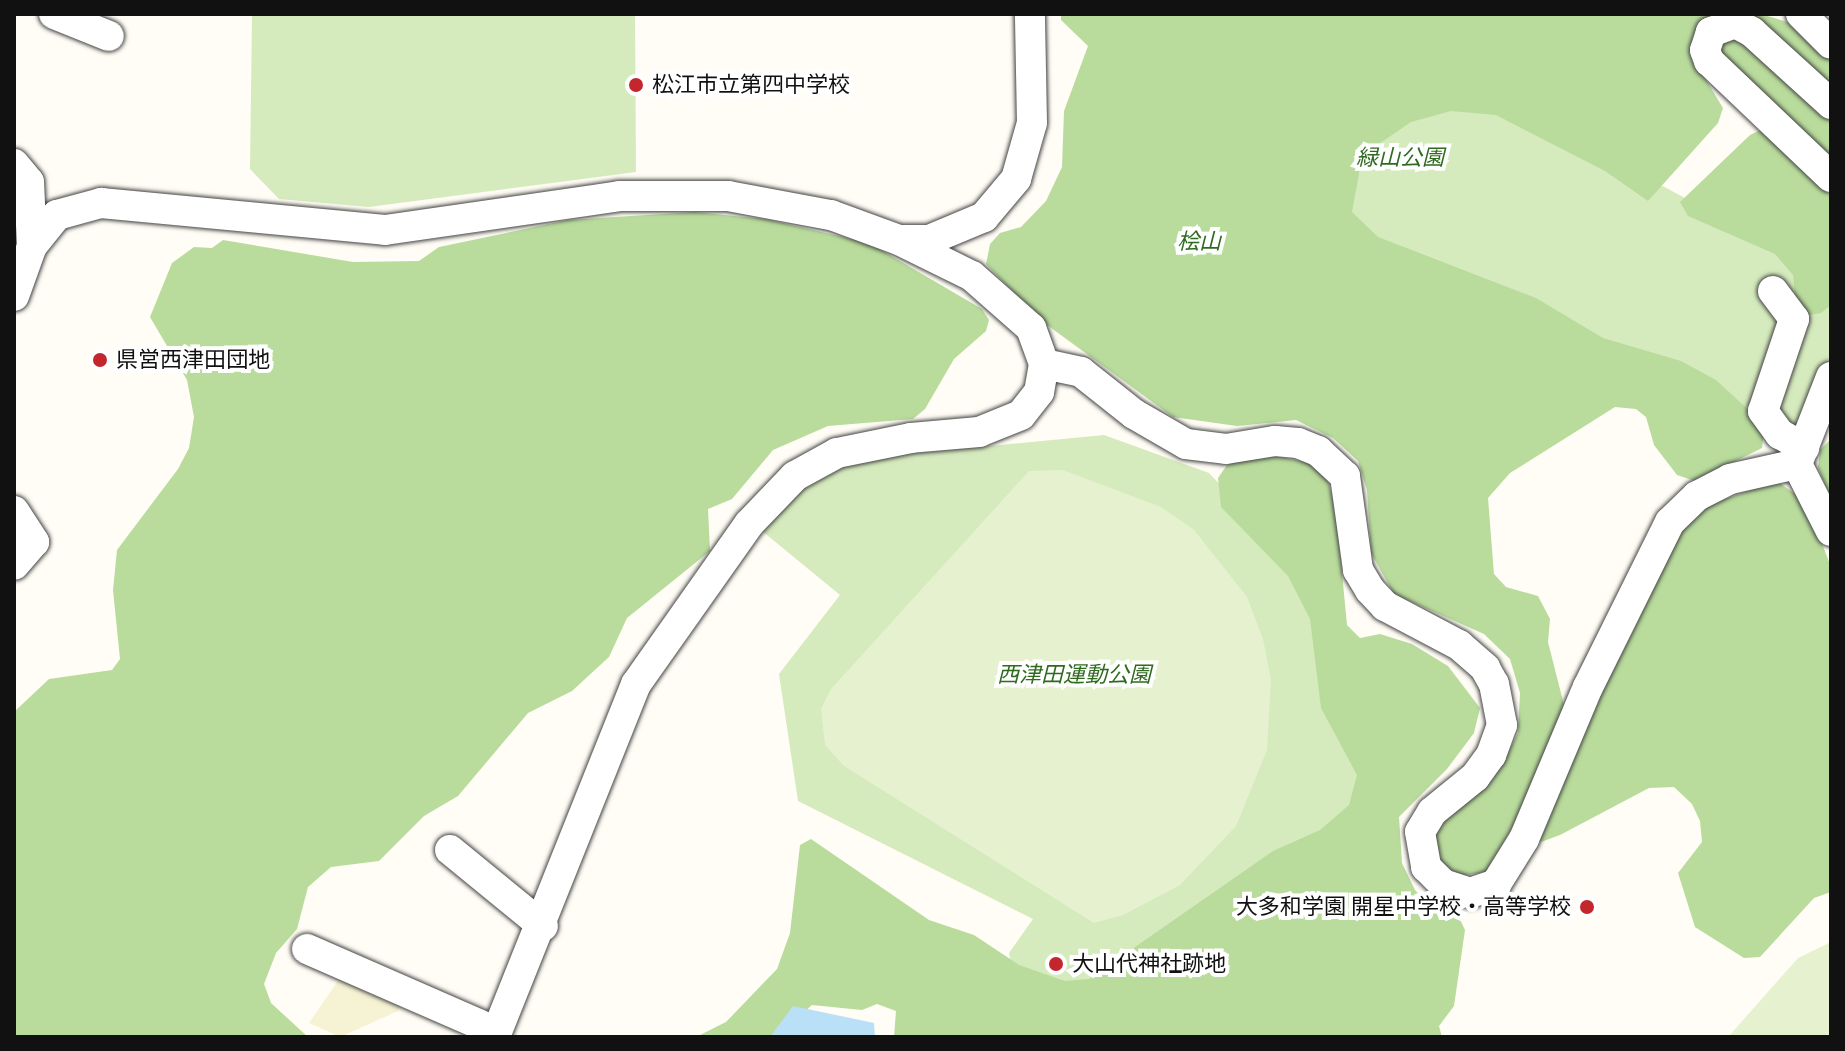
<!DOCTYPE html>
<html>
<head>
<meta charset="utf-8">
<style>
  body { margin:0 }
  #map { position:relative; width:1845px; height:1051px; overflow:hidden; background:#fffdf5; font-family:"Source Serif 4","Noto Sans JP",serif }
  div>[style] { position:absolute }
  [style*='--x'] { left:calc(var(--x)*1px); top:calc(var(--y)*1px); width:calc(var(--w)*1px); rotate:calc(var(--a)*1deg) }
  .farmland>* { inset:0; background:#f6f3d4 }
  .green>* { inset:0; background:#d5ebbd }
  .forest>* { inset:0; background:#b9dc9c }
  .pitch>* { inset:0; background:#e6f2cf }
  .water>* { inset:0; background:#b9e0f7 }
  .roads { filter:drop-shadow(0 0 2px #444) drop-shadow(0 0 2px #444) }
  .minor>* { height:30px; margin:-15px; padding:0 15px; transform-origin:15px; border-radius:15px; background:#fff }
  .dots>* { width:22px; height:22px; translate:-50% -50%; box-sizing:border-box; border:4px solid #fff; border-radius:50% }
  span { translate:-50% -50%; white-space:nowrap; text-align:center; line-height:1.15; -webkit-text-stroke:8px #fff; paint-order:stroke }
  .poi-label { font-size:22px; color:#111 }
  .left { translate:0 -50%; text-align:left }
  .right { translate:-100% -50%; text-align:right }
  .park-label { font-size:22px; color:#2f6b1f; font-style:italic }
  .frame { position:absolute; inset:0; border:16px solid #111; pointer-events:none }
</style>
</head>
<body>
<div id="map">
  <div class="farmland">
    <div style="clip-path:polygon(344px 972px,403px 999px,398px 1011px,340px 1037px,309px 1023px)"></div>
  </div>
  <div class="green">
    <div style="clip-path:polygon(252px 14px,635px 14px,636px 172px,369px 207px,279px 199px,250px 169px)"></div>
    <div style="clip-path:polygon(1389px 40px,1831px 276px,1831px 353px,1804px 429px,1800px 432px,1305px 224px)"></div>
    <div style="clip-path:polygon(1104px 435px,1209px 473px,1286px 554px,1325px 614px,1364px 809px,1095px 987px,1014px 979px,1009px 953px,1033px 919px,798px 801px,779px 674px,840px 595px,762px 531px,803px 486px,831px 468px,866px 458px)"></div>
  </div>
  <div class="forest">
    <div style="clip-path:polygon(1061px 14px,1761px 14px,1794px 24px,1831px 49px,1831px 98px,1732px 15px,1697px 65px,1723px 108px,1718px 123px,1648px 201px,1605px 171px,1496px 115px,1451px 111px,1411px 122px,1376px 146px,1360px 168px,1352px 212px,1378px 237px,1536px 298px,1603px 338px,1681px 361px,1716px 380px,1765px 425px,1762px 448px,1695px 481px,1677px 475px,1654px 445px,1646px 417px,1636px 409px,1615px 407px,1510px 473px,1488px 498px,1494px 574px,1506px 587px,1538px 596px,1550px 619px,1548px 642px,1565px 709px,1532px 794px,1486px 872px,1459px 876px,1443px 866px,1434px 837px,1440px 820px,1504px 761px,1518px 733px,1520px 693px,1510px 659px,1484px 634px,1394px 594px,1371px 553px,1367px 490px,1358px 461px,1333px 438px,1296px 420px,1237px 426px,1173px 417px,1043px 322px,986px 264px,990px 244px,1000px 233px,1021px 227px,1046px 201px,1062px 167px,1064px 111px,1088px 46px,1061px 20px)"></div>
    <div style="clip-path:polygon(1725px 33px,1744px 40px,1777px 66px,1831px 122px,1831px 167px,1719px 61px,1717px 43px)"></div>
    <div style="clip-path:polygon(1763px 129px,1831px 196px,1831px 305px,1821px 313px,1809px 315px,1796px 306px,1793px 275px,1775px 254px,1688px 216px,1680px 202px,1750px 135px)"></div>
    <div style="clip-path:polygon(695px 212px,765px 219px,869px 243px,982px 309px,989px 320px,986px 331px,954px 359px,925px 409px,913px 419px,828px 426px,773px 450px,732px 499px,708px 509px,710px 551px,627px 618px,609px 657px,572px 691px,528px 713px,458px 796px,424px 816px,379px 861px,331px 867px,308px 887px,297px 929px,276px 953px,264px 984px,271px 1003px,308px 1037px,14px 1037px,14px 712px,49px 679px,112px 670px,120px 659px,113px 590px,117px 550px,178px 469px,189px 448px,194px 417px,187px 380px,150px 317px,172px 263px,194px 247px,212px 248px,223px 240px,353px 262px,419px 261px,439px 247px,568px 220px)"></div>
    <div style="clip-path:polygon(1831px 439px,1831px 498px,1818px 468px,1820px 450px)"></div>
    <div style="clip-path:polygon(1275px 456px,1310px 463px,1327px 478px,1336px 510px,1347px 625px,1360px 638px,1380px 634px,1412px 644px,1448px 666px,1480px 708px,1474px 733px,1447px 769px,1399px 817px,1402px 863px,1415px 890px,1431px 907px,1458px 915px,1465px 930px,1454px 1006px,1439px 1026px,1442px 1037px,894px 1037px,896px 1011px,877px 1004px,862px 1010px,812px 1005px,775px 1037px,696px 1037px,726px 1022px,777px 969px,790px 933px,800px 845px,811px 839px,929px 920px,974px 935px,1019px 965px,1065px 981px,1089px 979px,1273px 851px,1320px 830px,1349px 805px,1357px 775px,1321px 708px,1310px 619px,1288px 576px,1221px 507px,1218px 478px,1227px 465px,1248px 457px)"></div>
    <div style="clip-path:polygon(1777px 481px,1806px 502px,1831px 567px,1831px 892px,1814px 898px,1760px 957px,1744px 958px,1695px 927px,1678px 873px,1702px 842px,1700px 821px,1692px 804px,1674px 787px,1649px 788px,1560px 835px,1541px 842px,1535px 837px,1630px 622px,1679px 529px,1702px 507px)"></div>
  </div>
  <div class="pitch">
    <div style="clip-path:polygon(1063px 470px,1161px 507px,1194px 530px,1247px 597px,1263px 639px,1271px 680px,1267px 750px,1236px 826px,1180px 885px,1123px 915px,1094px 923px,844px 766px,825px 745px,821px 709px,831px 689px,1029px 471px)"></div>
    <div style="clip-path:polygon(1831px 942px,1831px 1037px,1728px 1037px,1798px 958px)"></div>
  </div>
  <div class="water">
    <div style="clip-path:polygon(793px 1006px,874px 1023px,875px 1037px,770px 1037px)"></div>
  </div>
  <div class="roads">
    <div class="minor">
      <div style="--x:54;--y:14;--w:59;--a:21.8"></div>
      <div style="--x:1801;--y:14;--w:42;--a:45"></div>
      <div style="--x:1831;--y:104;--w:107;--a:-137.7"></div>
      <div style="--x:1752;--y:32;--w:19;--a:-152"></div>
      <div style="--x:1735;--y:23;--w:26;--a:159"></div>
      <div style="--x:1711;--y:32;--w:19;--a:108"></div>
      <div style="--x:1705;--y:50;--w:12;--a:70"></div>
      <div style="--x:1709;--y:61;--w:168;--a:43.6"></div>
      <div style="--x:14;--y:164;--w:23;--a:50"></div>
      <div style="--x:29;--y:182;--w:64;--a:87.3"></div>
      <div style="--x:32;--y:246;--w:53;--a:109.8"></div>
      <div style="--x:901;--y:240;--w:28;--a:0"></div>
      <div style="--x:929;--y:240;--w:60;--a:-22.7"></div>
      <div style="--x:984;--y:217;--w:50;--a:-49.9"></div>
      <div style="--x:1016;--y:179;--w:58;--a:-74.1"></div>
      <div style="--x:1032;--y:123;--w:109;--a:-91.1"></div>
      <div style="--x:32;--y:246;--w:40;--a:-51"></div>
      <div style="--x:57;--y:215;--w:46;--a:-15.3"></div>
      <div style="--x:101;--y:203;--w:285;--a:5.4"></div>
      <div style="--x:385;--y:230;--w:237;--a:-8.2"></div>
      <div style="--x:620;--y:196;--w:108;--a:0"></div>
      <div style="--x:728;--y:196;--w:105;--a:10.5"></div>
      <div style="--x:831;--y:215;--w:72;--a:20.2"></div>
      <div style="--x:899;--y:240;--w:81;--a:26.3"></div>
      <div style="--x:972;--y:276;--w:79;--a:41.4"></div>
      <div style="--x:1031;--y:328;--w:38;--a:70"></div>
      <div style="--x:1044;--y:364;--w:28;--a:100"></div>
      <div style="--x:1039;--y:392;--w:29;--a:128"></div>
      <div style="--x:1021;--y:415;--w:45;--a:158"></div>
      <div style="--x:979;--y:432;--w:68;--a:175"></div>
      <div style="--x:911;--y:438;--w:76;--a:168.5"></div>
      <div style="--x:837;--y:453;--w:48;--a:151.3"></div>
      <div style="--x:795;--y:476;--w:66;--a:133.8"></div>
      <div style="--x:749;--y:524;--w:196;--a:125.2"></div>
      <div style="--x:636;--y:684;--w:380;--a:111.8"></div>
      <div style="--x:1773;--y:291;--w:35;--a:53"></div>
      <div style="--x:1794;--y:319;--w:97;--a:108.6"></div>
      <div style="--x:1763;--y:411;--w:29;--a:54"></div>
      <div style="--x:1780;--y:434;--w:28;--a:30"></div>
      <div style="--x:1044;--y:364;--w:38;--a:12"></div>
      <div style="--x:1081;--y:372;--w:68;--a:38.4"></div>
      <div style="--x:1134;--y:414;--w:60;--a:30"></div>
      <div style="--x:1186;--y:444;--w:40;--a:7.1"></div>
      <div style="--x:1226;--y:449;--w:50;--a:-9.3"></div>
      <div style="--x:1275;--y:441;--w:23;--a:5"></div>
      <div style="--x:1298;--y:443;--w:22;--a:22"></div>
      <div style="--x:1318;--y:451;--w:37;--a:43"></div>
      <div style="--x:1345;--y:476;--w:95;--a:82.1"></div>
      <div style="--x:1358;--y:570;--w:23;--a:59"></div>
      <div style="--x:1370;--y:590;--w:22;--a:47"></div>
      <div style="--x:1385;--y:606;--w:84;--a:27.8"></div>
      <div style="--x:1459;--y:645;--w:35;--a:41"></div>
      <div style="--x:1485;--y:668;--w:18;--a:61"></div>
      <div style="--x:1494;--y:684;--w:42;--a:79"></div>
      <div style="--x:1502;--y:725;--w:32;--a:110"></div>
      <div style="--x:1491;--y:755;--w:27;--a:126"></div>
      <div style="--x:1475;--y:777;--w:55;--a:140.9"></div>
      <div style="--x:1432;--y:812;--w:23;--a:121"></div>
      <div style="--x:1420;--y:832;--w:36;--a:80"></div>
      <div style="--x:1426;--y:867;--w:24;--a:45"></div>
      <div style="--x:1443;--y:884;--w:28;--a:18"></div>
      <div style="--x:1470;--y:893;--w:28;--a:-19"></div>
      <div style="--x:1496;--y:884;--w:53;--a:-58.1"></div>
      <div style="--x:1524;--y:839;--w:165;--a:-67.2"></div>
      <div style="--x:1588;--y:687;--w:184;--a:-63.6"></div>
      <div style="--x:1670;--y:522;--w:37;--a:-44"></div>
      <div style="--x:1697;--y:496;--w:37;--a:-27"></div>
      <div style="--x:1730;--y:479;--w:69;--a:-12.6"></div>
      <div style="--x:1831;--y:377;--w:93;--a:111.3"></div>
      <div style="--x:1797;--y:464;--w:75;--a:63.1"></div>
      <div style="--x:14;--y:511;--w:37;--a:57"></div>
      <div style="--x:34;--y:542;--w:30;--a:131"></div>
      <div style="--x:450;--y:850;--w:120;--a:39.3"></div>
      <div style="--x:307;--y:949;--w:207;--a:23.6"></div>
    </div>
  </div>
  <div class="dots">
    <div style="left:636px;top:85px;background:#c4262e"></div>
    <div style="left:100px;top:360px;background:#c4262e"></div>
    <div style="left:1587px;top:907px;background:#c4262e"></div>
    <div style="left:1056px;top:964px;background:#c4262e"></div>
  </div>
  <div class="poi-label">
    <span class="left" style="left:652px;top:85px">松江市立第四中学校</span>
    <span class="left" style="left:116px;top:360px">県営西津田団地</span>
    <span class="right" style="left:1571px;top:907px">大多和学園 開星中学校・高等学校</span>
    <span class="left" style="left:1072px;top:964px">大山代神社跡地</span>
  </div>
  <div class="park-label">
    <span style="left:1400px;top:158px">緑山公園</span>
    <span style="left:1199px;top:242px">桧山</span>
    <span style="left:1074px;top:675px">西津田運動公園</span>
  </div>
  <div class="frame"></div>
</div>
</body>
</html>
